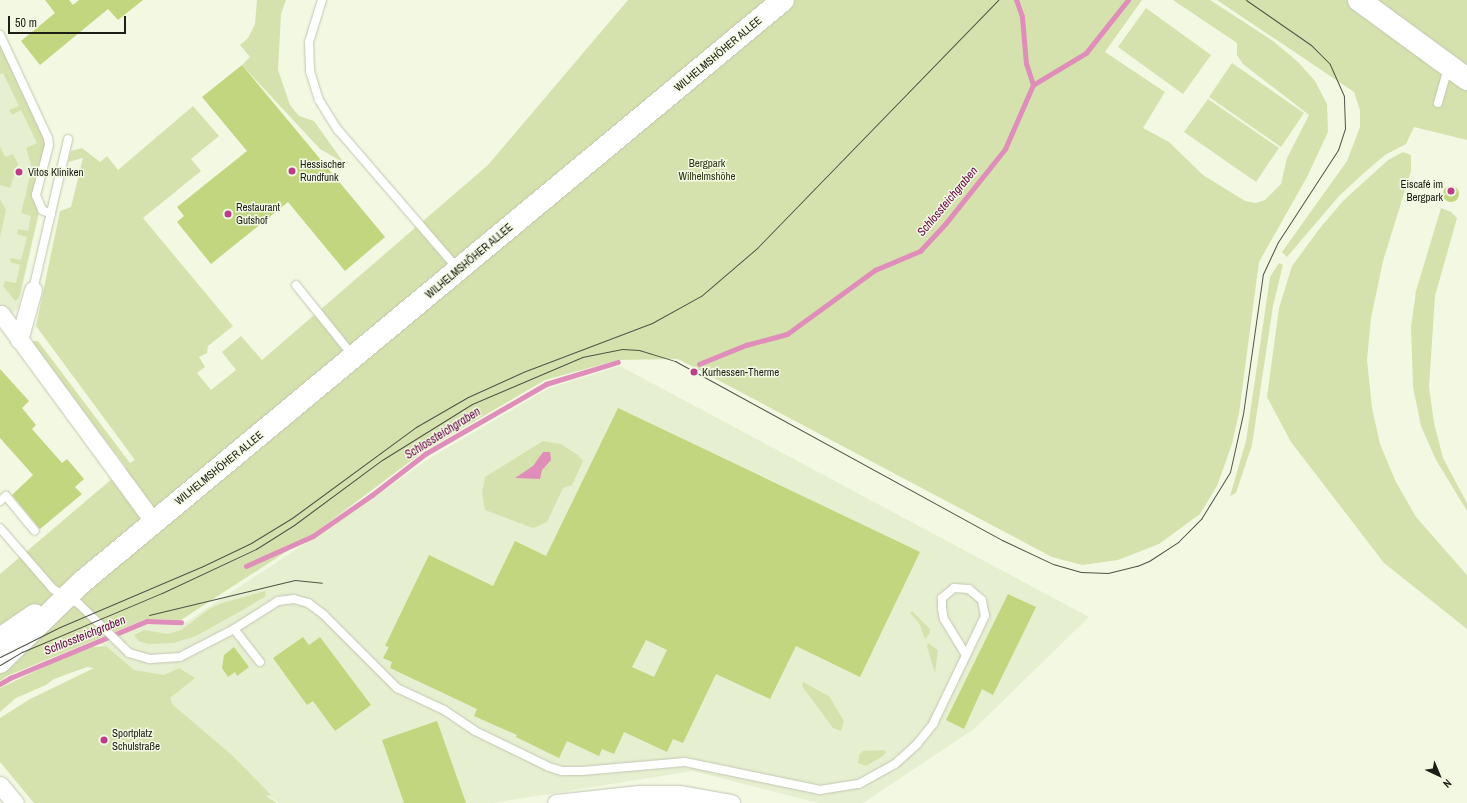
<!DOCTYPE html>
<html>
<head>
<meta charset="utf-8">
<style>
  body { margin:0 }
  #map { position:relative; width:1467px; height:803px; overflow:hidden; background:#f2f8e2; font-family:"Archivo Narrow",sans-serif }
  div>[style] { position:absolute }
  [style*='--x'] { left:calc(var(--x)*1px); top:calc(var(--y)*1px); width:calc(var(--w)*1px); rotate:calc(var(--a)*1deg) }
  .built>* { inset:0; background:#e7efd1 }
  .green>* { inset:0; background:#d6e2ae }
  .water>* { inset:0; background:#df8eba }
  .stream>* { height:4.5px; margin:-2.25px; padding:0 2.25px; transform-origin:2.25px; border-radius:2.25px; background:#df8eba }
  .building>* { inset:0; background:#c2d57f }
  .round { border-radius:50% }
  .roads { filter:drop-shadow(0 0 1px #c1c7b2) drop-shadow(0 0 1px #c1c7b2) }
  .lane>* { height:8px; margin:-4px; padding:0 4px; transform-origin:4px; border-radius:4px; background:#fff }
  .street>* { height:17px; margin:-8.5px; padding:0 8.5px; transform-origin:8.5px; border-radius:8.5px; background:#fff }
  .secondary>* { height:22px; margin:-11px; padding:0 11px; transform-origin:11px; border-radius:11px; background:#fff }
  .tram>* { height:1px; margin:-0.5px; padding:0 0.5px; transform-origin:0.5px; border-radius:0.5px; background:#515448 }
  .dots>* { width:11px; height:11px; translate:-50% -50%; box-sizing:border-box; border:2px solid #f2f8e2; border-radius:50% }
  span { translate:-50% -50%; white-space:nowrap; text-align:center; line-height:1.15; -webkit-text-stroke:3px #f2f8e2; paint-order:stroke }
  .street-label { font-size:11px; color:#1d1f17 }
  .park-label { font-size:11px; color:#2f3612 }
  .poi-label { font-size:11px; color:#1d1f17 }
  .left { translate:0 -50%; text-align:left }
  .right { translate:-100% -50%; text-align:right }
  .water-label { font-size:12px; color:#680447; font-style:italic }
  .north { position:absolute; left:1419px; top:755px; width:40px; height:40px; -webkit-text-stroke:3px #f2f8e2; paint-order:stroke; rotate:136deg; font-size:11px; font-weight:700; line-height:16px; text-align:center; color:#1d1f17 }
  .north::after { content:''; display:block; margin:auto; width:14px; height:18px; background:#1d1f17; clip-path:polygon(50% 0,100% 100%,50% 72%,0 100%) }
  .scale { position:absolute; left:8px; top:16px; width:118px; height:18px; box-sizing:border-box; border:2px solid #1d1f17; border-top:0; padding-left:5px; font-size:12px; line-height:14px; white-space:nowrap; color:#1d1f17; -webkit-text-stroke:3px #f2f8e2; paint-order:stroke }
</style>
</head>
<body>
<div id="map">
  <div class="built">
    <div style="clip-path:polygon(0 44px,45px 146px,32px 198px,39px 212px,18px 308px,0 324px)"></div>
    <div style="clip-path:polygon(620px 366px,1089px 617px,974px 729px,863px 803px,818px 803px,693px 771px,493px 803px,279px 803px,263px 793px,99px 642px,148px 623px,182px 625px,373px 498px,430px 458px,549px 388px)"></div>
  </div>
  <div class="green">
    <div style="clip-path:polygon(257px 0,286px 0,281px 14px,278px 70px,290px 105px,299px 116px,314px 121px,344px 163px,320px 149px,242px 65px,250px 57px,240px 45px,248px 38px,255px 24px)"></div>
    <div style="clip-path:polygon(628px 0,1142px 0,1105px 52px,1165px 92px,1143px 128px,1169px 142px,1203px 175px,1245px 201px,1256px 203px,1265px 200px,1281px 184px,1287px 158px,1309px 115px,1243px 64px,1237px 55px,1237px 43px,1173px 0,1210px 0,1273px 41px,1298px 62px,1315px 81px,1327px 104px,1328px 132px,1307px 177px,1259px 262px,1239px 413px,1232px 444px,1217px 486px,1200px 514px,1159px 544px,1118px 560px,1082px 565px,1052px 557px,682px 361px,677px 359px,618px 360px,545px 380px,424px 451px,312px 535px,181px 620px,146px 619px,7px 676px,0 681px,0 574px,126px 467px,36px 350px,33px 341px,38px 341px,130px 463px,135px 460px,36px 326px,60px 211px,71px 207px,83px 158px,68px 162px,71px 151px,82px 148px,100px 162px,107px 156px,118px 170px,193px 106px,219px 136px,191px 159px,201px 171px,143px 218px,233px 326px,208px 346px,207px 353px,199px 357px,205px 367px,197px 373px,211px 390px,236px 370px,222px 352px,241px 336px,262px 360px,488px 165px)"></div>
    <div style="clip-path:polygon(1217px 0,1467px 0,1467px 140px,1414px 127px,1406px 144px,1385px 155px,1365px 172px,1339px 196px,1287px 257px,1282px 252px,1347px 161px,1360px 127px,1360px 110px,1354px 92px)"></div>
    <div style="clip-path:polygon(1146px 8px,1211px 55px,1183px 94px,1118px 47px)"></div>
    <div style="clip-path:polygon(0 44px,44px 137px,45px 146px,32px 198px,39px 212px,19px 298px,15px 301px,3px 286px,5px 281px,16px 283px,20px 265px,10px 262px,11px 258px,21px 260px,27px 237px,17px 234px,18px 229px,28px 231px,31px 216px,21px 213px,32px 168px,26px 148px,37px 143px,21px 110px,12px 115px,9px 110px,19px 106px,3px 73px,0 74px)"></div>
    <div style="clip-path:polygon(1232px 63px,1304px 113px,1281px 147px,1209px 97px)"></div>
    <div style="clip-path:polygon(1208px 99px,1279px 148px,1256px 182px,1184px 132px)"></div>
    <div style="clip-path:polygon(0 146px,5px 157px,13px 154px,18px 164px,10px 188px,0 185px)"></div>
    <div style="clip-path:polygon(1403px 152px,1411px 155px,1411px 171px,1383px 261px,1371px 318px,1367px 360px,1372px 408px,1380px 444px,1396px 482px,1416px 517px,1467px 575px,1467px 629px,1384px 563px,1291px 442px,1267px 397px,1279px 308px,1292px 266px,1320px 228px,1343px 201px,1388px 160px)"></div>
    <div style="clip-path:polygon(0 199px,6px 210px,0 237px)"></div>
    <div style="clip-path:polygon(1441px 208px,1451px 212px,1457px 218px,1435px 296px,1429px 387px,1434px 423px,1443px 458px,1467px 503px,1467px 511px,1436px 460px,1421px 426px,1413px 387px,1411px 327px,1416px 291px)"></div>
    <div style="clip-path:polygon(1279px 263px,1283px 265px,1273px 306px,1252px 445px,1236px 493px,1230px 496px,1246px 441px,1270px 277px)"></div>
    <div style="clip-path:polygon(543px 441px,561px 444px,578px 455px,583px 461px,572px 485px,563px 488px,547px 522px,533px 528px,485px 510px,482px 493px,485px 477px)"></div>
    <div style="clip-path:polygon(265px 591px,266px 596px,241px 611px,196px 636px,174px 643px,149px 644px,138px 641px,134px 635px,144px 630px,168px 634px,181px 630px,209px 609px,222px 603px)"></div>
    <div style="clip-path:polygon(912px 611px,930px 629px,930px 633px,925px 639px,919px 623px,910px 613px)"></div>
    <div style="clip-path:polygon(928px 643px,938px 650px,935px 673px,927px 647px)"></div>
    <div style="clip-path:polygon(106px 646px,134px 670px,164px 675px,179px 668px,195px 678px,170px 698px,173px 705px,233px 756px,271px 795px,266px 796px,277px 803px,34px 803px,0 762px,0 718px,30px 699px,94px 668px,87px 667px,54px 679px,46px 685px,16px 698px,0 712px,0 688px,67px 656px,92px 647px)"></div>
    <div style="clip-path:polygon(803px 682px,829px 696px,844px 721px,841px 731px,833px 728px,802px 686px)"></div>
    <div style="clip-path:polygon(883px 750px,886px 752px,883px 756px,866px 766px,858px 763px,859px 755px,863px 751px)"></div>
  </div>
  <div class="water">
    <div style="clip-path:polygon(543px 452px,550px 452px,551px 460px,542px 470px,540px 479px,515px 478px,533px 466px)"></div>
  </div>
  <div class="stream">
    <div style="--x:1033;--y:85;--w:62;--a:-31.1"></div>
    <div style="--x:1086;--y:53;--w:68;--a:-51.6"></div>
    <div style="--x:699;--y:364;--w:51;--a:-22"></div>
    <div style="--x:746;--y:345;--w:42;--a:-15"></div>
    <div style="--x:787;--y:334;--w:109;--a:-36"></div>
    <div style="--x:875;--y:270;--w:49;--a:-22.9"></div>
    <div style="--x:920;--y:251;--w:38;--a:-47"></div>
    <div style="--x:946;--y:223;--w:95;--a:-51.4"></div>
    <div style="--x:1005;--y:149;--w:70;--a:-66.4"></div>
    <div style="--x:1033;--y:85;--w:22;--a:-108"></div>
    <div style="--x:1026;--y:64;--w:47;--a:-94.9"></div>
    <div style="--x:1022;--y:17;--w:18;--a:-109"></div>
    <div style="--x:246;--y:566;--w:73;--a:-24.1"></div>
    <div style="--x:313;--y:536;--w:72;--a:-34.8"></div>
    <div style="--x:372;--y:495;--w:67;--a:-37.7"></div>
    <div style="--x:425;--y:454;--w:140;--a:-30"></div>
    <div style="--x:546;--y:384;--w:75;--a:-17"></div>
    <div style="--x:0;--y:684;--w:12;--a:-31"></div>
    <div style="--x:10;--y:678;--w:148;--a:-22.6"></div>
    <div style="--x:147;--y:621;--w:34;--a:2"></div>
  </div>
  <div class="building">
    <div style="clip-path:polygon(45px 0,69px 0,73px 5px,79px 0,143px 0,118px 20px,108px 9px,40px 65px,21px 41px,55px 13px)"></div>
    <div style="clip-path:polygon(242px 65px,385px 237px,345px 271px,288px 202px,211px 264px,177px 222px,184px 216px,177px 207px,247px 151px,202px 97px)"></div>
    <div class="round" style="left:1443px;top:186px;width:16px;height:16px"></div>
    <div style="clip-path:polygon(0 369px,29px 401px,22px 408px,36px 425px,32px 429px,62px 463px,67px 459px,84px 479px,75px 487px,82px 494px,40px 529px,12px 495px,33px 475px,0 438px)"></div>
    <div style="clip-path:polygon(evenodd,618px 408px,920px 552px,860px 677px,796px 646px,770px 699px,716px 674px,683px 743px,673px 739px,667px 752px,624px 732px,614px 754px,602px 749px,599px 756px,567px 741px,559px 758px,516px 737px,517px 735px,474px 716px,477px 709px,390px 668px,392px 662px,383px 658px,389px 647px,385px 646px,429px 555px,493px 586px,515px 541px,546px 556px,618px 408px,646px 640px,667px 650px,654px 677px,632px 667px,646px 640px)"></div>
    <div style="clip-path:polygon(1008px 594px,1036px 607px,993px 695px,982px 689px,964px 729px,946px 720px)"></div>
    <div style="clip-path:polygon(303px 637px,309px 645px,320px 637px,371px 705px,335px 731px,313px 701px,307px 705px,273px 658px)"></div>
    <div style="clip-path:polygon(234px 647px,249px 667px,237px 676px,235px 672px,228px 677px,222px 668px,224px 655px)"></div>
    <div style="clip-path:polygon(437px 721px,466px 803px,404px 803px,382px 740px)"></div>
  </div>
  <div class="roads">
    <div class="lane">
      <div style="--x:322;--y:0;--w:44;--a:107.2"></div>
      <div style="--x:309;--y:42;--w:29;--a:88"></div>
      <div style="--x:310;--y:71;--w:30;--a:73"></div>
      <div style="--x:319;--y:100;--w:36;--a:58"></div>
      <div style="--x:338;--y:130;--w:184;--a:49.2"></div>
      <div style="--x:0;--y:35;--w:114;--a:65"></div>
      <div style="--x:48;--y:138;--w:7;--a:82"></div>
      <div style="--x:49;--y:145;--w:52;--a:104.6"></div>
      <div style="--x:36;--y:195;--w:16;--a:68"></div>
      <div style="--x:42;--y:210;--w:10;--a:24"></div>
      <div style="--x:1438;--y:103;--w:37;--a:-74"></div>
      <div style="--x:296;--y:285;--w:91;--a:51.2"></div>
      <div style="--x:33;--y:290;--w:155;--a:-76.9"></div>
      <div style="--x:0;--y:501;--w:8;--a:-40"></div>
      <div style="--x:6;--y:496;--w:45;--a:50.4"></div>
      <div style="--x:0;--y:528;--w:81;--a:49"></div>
      <div style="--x:53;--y:589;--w:30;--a:30"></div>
      <div style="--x:79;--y:604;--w:70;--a:44.4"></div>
      <div style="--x:129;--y:653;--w:22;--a:16"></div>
      <div style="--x:150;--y:659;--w:30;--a:-4"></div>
      <div style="--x:180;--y:657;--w:61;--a:-27.4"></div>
      <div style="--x:234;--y:629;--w:52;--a:-32.5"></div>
      <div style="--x:278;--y:601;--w:16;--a:-7"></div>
      <div style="--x:294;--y:599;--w:15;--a:16"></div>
      <div style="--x:308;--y:603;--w:19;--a:36"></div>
      <div style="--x:323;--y:614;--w:105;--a:45"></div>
      <div style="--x:397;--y:688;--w:52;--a:25.1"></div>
      <div style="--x:444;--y:710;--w:37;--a:34"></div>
      <div style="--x:475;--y:731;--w:82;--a:25.9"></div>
      <div style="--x:549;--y:767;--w:14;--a:17"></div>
      <div style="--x:562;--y:771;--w:20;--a:0"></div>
      <div style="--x:582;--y:771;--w:103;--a:-5"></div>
      <div style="--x:685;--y:762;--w:138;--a:11.7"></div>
      <div style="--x:820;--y:790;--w:39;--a:-9"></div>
      <div style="--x:859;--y:784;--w:41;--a:-29.1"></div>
      <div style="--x:895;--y:764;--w:30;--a:-42"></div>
      <div style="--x:917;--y:744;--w:26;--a:-51"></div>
      <div style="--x:933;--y:724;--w:120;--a:-64.3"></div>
      <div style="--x:985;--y:616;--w:16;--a:-101"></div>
      <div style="--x:982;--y:600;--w:17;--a:-140"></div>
      <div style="--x:969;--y:589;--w:15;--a:-176"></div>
      <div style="--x:954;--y:588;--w:16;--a:140"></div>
      <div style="--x:942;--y:598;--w:10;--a:90"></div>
      <div style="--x:942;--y:608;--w:11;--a:80"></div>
      <div style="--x:944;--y:619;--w:42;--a:58.6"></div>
      <div style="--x:234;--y:629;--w:42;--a:51.8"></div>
    </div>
    <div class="street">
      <div style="--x:1;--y:314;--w:258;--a:53.7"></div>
      <div style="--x:19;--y:340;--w:52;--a:-74.4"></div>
      <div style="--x:0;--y:785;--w:23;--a:50"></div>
      <div style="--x:556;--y:803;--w:84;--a:-6.1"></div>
      <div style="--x:640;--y:794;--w:39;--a:0"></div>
      <div style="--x:679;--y:794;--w:53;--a:9.8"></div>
    </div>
    <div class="secondary">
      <div style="--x:1359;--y:0;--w:134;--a:36.2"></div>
      <div style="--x:0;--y:639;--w:42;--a:-34.4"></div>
      <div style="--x:0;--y:662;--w:115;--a:-44.3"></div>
      <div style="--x:82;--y:582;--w:911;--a:-39.7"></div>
    </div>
  </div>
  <div class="tram">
    <div style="--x:149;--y:615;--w:150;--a:-13.5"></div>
    <div style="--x:295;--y:580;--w:27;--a:6"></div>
    <div style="--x:0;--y:657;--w:67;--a:-26.6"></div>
    <div style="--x:60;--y:627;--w:153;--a:-23.1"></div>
    <div style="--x:201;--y:567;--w:55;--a:-25.6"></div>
    <div style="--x:251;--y:543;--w:48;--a:-31.4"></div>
    <div style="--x:292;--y:518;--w:154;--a:-36.3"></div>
    <div style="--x:416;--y:427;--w:60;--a:-30"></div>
    <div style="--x:468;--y:397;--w:60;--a:-24.4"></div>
    <div style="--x:523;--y:372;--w:138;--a:-20.8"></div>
    <div style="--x:652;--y:323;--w:56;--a:-28.9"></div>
    <div style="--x:701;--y:296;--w:74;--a:-40.6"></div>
    <div style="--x:757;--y:248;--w:346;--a:-45.8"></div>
    <div style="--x:0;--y:665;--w:26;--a:-31"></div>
    <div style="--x:22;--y:652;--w:152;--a:-22.9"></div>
    <div style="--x:162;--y:593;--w:104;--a:-25.1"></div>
    <div style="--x:256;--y:549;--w:45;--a:-32.3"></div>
    <div style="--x:294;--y:525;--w:109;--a:-36.5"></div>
    <div style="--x:382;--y:460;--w:106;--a:-31.9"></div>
    <div style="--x:472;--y:404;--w:120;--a:-23.1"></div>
    <div style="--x:582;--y:357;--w:41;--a:-11.3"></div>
    <div style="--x:622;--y:349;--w:17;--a:3"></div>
    <div style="--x:639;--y:350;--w:38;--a:17"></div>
    <div style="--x:675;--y:361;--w:373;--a:28.7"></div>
    <div style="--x:1002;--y:540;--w:56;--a:25.2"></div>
    <div style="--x:1053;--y:564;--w:29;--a:16"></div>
    <div style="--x:1081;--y:572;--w:27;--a:2"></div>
    <div style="--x:1108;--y:573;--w:30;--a:-14"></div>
    <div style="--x:1137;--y:566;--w:13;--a:-23"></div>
    <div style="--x:1149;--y:561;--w:35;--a:-33"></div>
    <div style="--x:1178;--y:542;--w:33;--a:-45"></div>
    <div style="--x:1201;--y:519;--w:55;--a:-58.3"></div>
    <div style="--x:1230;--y:472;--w:59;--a:-77.4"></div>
    <div style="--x:1243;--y:414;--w:141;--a:-81.9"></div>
    <div style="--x:1263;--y:274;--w:35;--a:-65"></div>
    <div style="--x:1278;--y:242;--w:110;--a:-56.9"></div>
    <div style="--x:1338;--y:150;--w:23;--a:-72"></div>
    <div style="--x:1345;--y:128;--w:32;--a:-92"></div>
    <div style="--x:1344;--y:96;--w:35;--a:-114"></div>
    <div style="--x:1330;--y:64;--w:27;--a:-135"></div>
    <div style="--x:1311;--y:45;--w:79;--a:-145.3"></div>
  </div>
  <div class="dots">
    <div style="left:292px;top:171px;background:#bc3e8b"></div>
    <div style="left:19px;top:172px;background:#bc3e8b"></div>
    <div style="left:1451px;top:191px;background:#bc3e8b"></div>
    <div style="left:228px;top:214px;background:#bc3e8b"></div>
    <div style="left:694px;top:372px;background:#bc3e8b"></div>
    <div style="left:104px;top:740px;background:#bc3e8b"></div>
  </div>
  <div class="street-label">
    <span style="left:718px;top:54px;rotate:-40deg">WILHELMSHÖHER ALLEE</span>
    <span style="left:469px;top:261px;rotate:-40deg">WILHELMSHÖHER ALLEE</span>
    <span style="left:219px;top:468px;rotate:-39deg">WILHELMSHÖHER ALLEE</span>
  </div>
  <div class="park-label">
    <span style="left:707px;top:170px">Bergpark<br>Wilhelmshöhe</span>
  </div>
  <div class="poi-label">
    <span class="left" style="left:300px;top:171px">Hessischer<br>Rundfunk</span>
    <span class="left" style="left:28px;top:172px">Vitos Kliniken</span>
    <span class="right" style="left:1443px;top:191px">Eiscafé im<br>Bergpark</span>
    <span class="left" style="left:236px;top:214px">Restaurant<br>Gutshof</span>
    <span class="left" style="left:702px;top:372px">Kurhessen-Therme</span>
    <span class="left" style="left:112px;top:740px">Sportplatz<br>Schulstraße</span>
  </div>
  <div class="water-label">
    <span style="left:948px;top:202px;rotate:-50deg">Schlossteichgraben</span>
    <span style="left:443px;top:434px;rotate:-32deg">Schlossteichgraben</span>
    <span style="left:85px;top:636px;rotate:-22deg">Schlossteichgraben</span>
  </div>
  <div class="north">N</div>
  <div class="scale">50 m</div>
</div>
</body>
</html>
